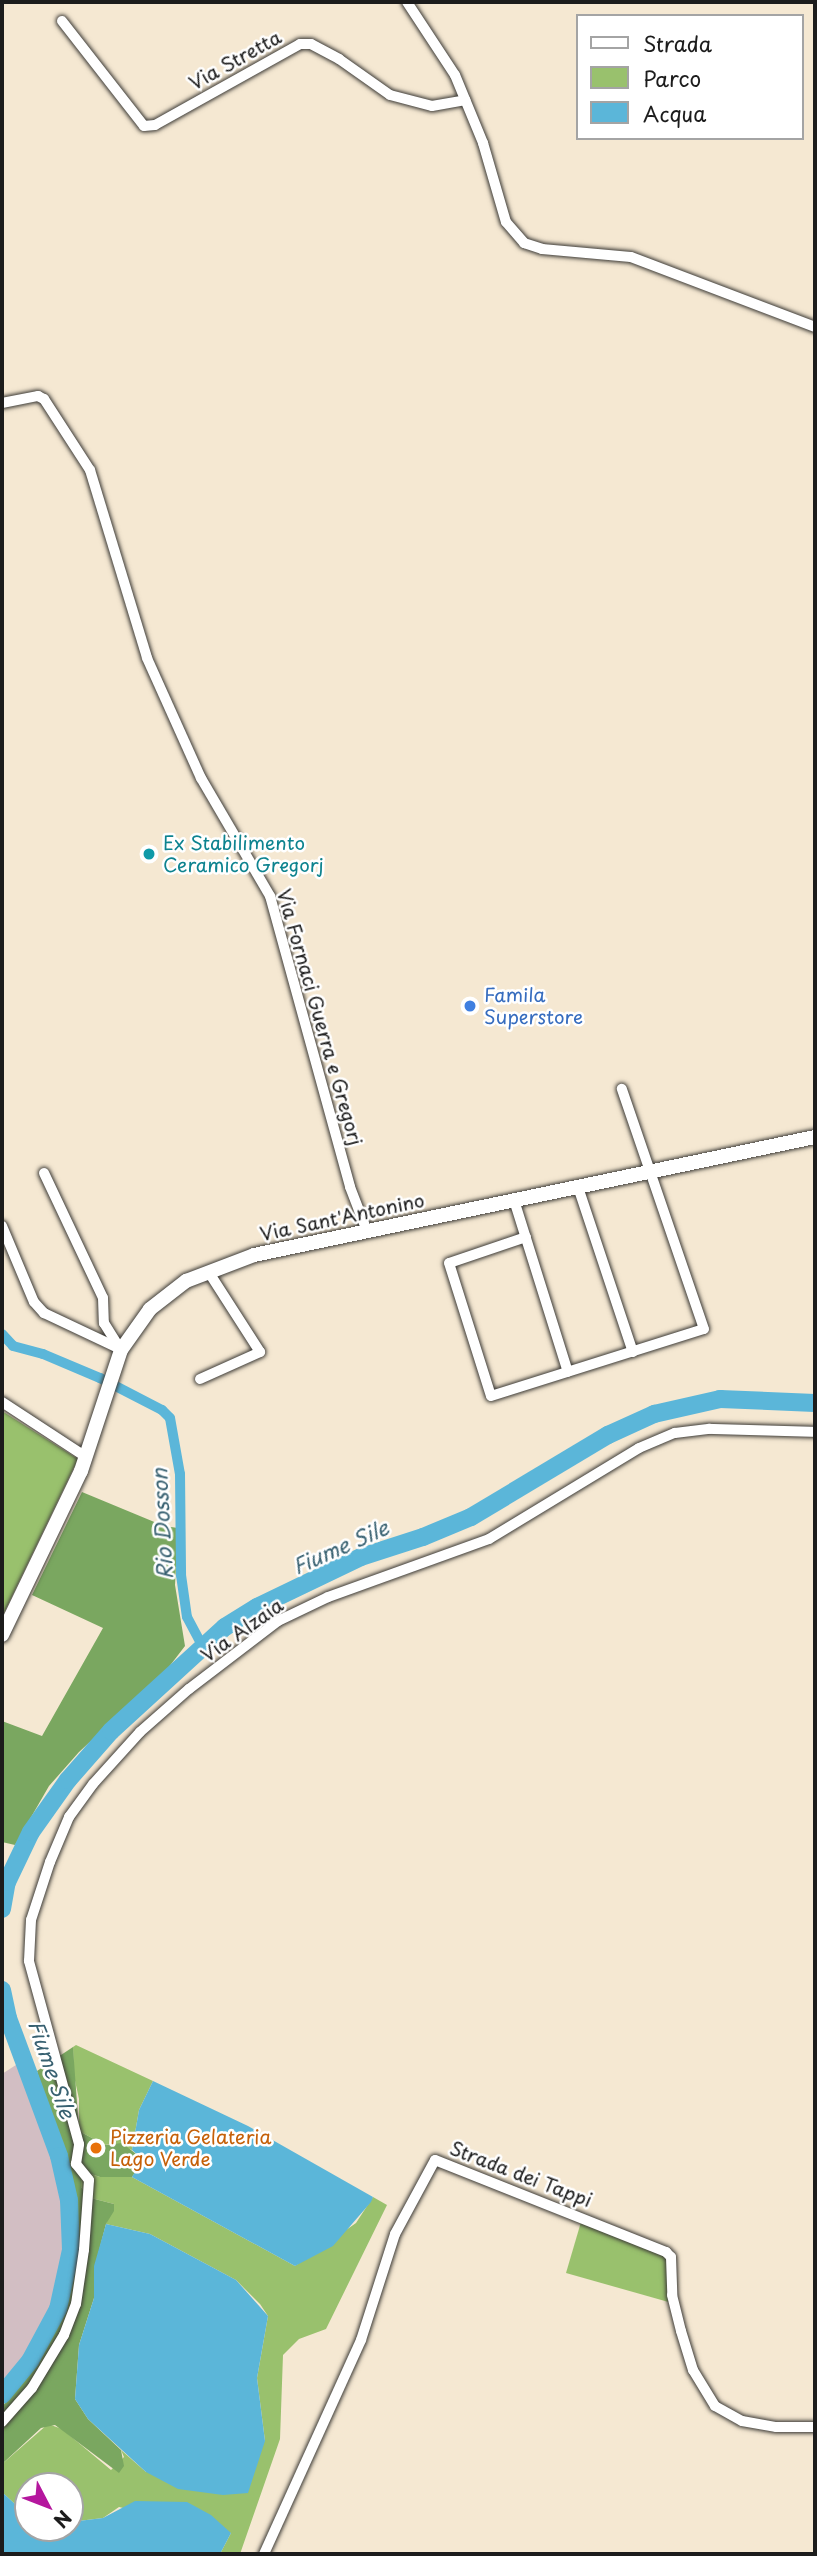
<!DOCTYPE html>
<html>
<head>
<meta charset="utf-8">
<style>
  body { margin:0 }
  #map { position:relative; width:817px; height:2556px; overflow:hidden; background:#f5e8d2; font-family:"Playpen Sans",sans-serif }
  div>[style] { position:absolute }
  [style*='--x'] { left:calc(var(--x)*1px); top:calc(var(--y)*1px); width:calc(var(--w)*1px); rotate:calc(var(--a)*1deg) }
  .industrial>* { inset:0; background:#d2bec3 }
  .green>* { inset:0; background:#99c16d }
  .forest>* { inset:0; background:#7aa760 }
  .water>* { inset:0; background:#5bb6d9 }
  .canal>* { height:10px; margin:-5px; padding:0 5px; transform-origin:5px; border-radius:5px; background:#5bb6d9 }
  .river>* { height:18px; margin:-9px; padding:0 9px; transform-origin:9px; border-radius:9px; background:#5bb6d9 }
  .roads { filter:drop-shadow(0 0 2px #3d3b37) drop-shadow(0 0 2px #3d3b37) }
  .minor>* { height:10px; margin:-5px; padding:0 5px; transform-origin:5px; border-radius:5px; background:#fff }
  .secondary>* { height:14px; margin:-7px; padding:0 7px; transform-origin:7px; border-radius:7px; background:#fff }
  .dots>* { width:19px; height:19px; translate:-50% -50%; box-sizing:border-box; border:4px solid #fff; border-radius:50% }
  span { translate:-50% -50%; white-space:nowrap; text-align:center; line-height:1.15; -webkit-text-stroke:5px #fff; paint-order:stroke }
  .street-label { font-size:19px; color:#1c1c1c }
  .culture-label { font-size:19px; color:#0d838f }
  .left { translate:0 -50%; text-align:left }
  .shop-label { font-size:19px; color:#366cbe }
  .food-label { font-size:19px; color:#c56008 }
  .water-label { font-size:21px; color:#386171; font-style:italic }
  .frame { position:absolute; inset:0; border:4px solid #1c1c1c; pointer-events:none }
  .legend { position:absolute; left:576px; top:14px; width:228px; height:126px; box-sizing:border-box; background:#fff; border:2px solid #a4a4a4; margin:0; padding:9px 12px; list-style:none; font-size:21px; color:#1c1c1c }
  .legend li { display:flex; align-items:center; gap:14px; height:35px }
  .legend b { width:35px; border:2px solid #a4a4a4 }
  .north { position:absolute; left:14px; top:2472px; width:70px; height:70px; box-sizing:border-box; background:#fff; border:2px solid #a4a4a4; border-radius:50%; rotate:132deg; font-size:19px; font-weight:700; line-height:28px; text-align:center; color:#1c1c1c }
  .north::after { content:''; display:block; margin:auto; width:24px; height:32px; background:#b5179e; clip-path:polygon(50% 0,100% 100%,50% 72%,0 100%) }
</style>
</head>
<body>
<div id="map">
  <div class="industrial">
    <div style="clip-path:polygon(19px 2063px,45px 2121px,57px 2163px,66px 2207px,69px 2250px,62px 2297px,51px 2328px,29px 2371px,2px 2404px,2px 2074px)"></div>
  </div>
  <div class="green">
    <div style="clip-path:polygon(2px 1411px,78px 1459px,2px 1617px)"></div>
    <div style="clip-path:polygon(76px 2045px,153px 2081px,139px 2110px,132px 2150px,114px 2143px,105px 2145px,79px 2131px,79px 2099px,74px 2076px,73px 2047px)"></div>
    <div style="clip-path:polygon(85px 2172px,100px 2177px,132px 2177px,295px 2266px,356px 2223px,373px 2197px,387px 2205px,326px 2329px,299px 2339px,283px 2355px,280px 2439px,240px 2554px,220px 2554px,231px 2533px,119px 2507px,103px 2518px,70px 2522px,70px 2486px,28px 2486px,28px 2521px,16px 2505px,2px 2492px,2px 2464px,48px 2424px,62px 2429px,111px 2470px,124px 2457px,121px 2450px,146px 2472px,265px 2441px,257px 2378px,268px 2316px,260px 2304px,236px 2280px,150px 2234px,106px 2224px,114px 2204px,91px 2198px,86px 2193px,81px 2187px,81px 2178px)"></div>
    <div style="clip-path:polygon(581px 2222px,669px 2256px,672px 2303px,566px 2273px)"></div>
  </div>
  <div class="forest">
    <div style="clip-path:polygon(82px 1492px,164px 1526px,178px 1528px,175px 1585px,185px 1646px,165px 1672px,79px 1752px,49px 1786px,15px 1845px,2px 1842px,2px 1721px,42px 1736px,103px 1628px,32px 1595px)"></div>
    <div style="clip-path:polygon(73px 2047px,79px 2131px,105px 2145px,122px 2143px,140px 2157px,140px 2165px,132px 2177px,100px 2177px,85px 2172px,81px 2178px,81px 2187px,91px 2198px,114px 2204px,114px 2211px,106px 2224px,95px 2266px,94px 2298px,79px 2345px,75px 2399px,88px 2419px,121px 2450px,124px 2466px,119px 2473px,55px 2425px,41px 2428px,2px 2464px,2px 2407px,23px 2380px,45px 2343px,61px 2306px,70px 2264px,73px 2207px,37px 2071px)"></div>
  </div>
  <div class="water">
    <div style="clip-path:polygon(153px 2081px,248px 2126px,373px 2197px,371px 2202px,333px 2246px,295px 2266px,132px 2177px,140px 2164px,140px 2157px,132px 2150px,139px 2110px)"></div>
    <div style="clip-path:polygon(106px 2224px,150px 2234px,236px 2280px,268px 2316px,257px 2378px,265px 2441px,248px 2493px,223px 2495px,178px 2489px,146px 2472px,88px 2419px,75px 2399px,79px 2345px,94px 2298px,94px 2266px)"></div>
    <div style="clip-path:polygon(2px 2492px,16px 2505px,28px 2521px,28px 2528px,70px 2528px,70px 2522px,103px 2518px,135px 2501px,187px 2502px,211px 2515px,231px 2533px,220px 2554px,2px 2554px)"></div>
  </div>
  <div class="canal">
    <div style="--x:2;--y:1334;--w:16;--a:47"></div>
    <div style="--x:13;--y:1346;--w:31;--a:15"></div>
    <div style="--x:43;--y:1354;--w:62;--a:22.8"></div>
    <div style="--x:100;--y:1378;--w:70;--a:27.3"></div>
    <div style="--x:162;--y:1410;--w:11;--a:45"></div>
    <div style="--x:170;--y:1418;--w:57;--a:79.9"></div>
    <div style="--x:180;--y:1474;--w:101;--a:89.4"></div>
    <div style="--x:181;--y:1575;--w:42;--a:81.9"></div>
    <div style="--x:187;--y:1617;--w:34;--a:62"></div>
  </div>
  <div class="river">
    <div style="--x:2;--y:1909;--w:27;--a:-80"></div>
    <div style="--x:7;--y:1882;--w:55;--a:-64.4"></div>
    <div style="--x:31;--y:1832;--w:64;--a:-54.6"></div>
    <div style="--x:68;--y:1780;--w:65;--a:-48.7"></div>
    <div style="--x:111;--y:1731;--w:154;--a:-42.4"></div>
    <div style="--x:225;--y:1627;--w:38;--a:-32"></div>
    <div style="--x:257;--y:1607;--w:115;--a:-25.7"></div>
    <div style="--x:361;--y:1557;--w:65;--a:-17.9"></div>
    <div style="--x:423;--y:1537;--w:52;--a:-22.6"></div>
    <div style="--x:471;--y:1517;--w:160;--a:-30.9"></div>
    <div style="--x:608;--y:1435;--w:51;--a:-24.5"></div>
    <div style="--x:654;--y:1414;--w:68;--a:-12.8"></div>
    <div style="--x:720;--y:1399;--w:95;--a:2.4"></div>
    <div style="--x:2;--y:1990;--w:29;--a:78"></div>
    <div style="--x:8;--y:2018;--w:147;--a:69.7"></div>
    <div style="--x:59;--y:2156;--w:45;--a:77.2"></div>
    <div style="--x:69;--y:2200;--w:50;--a:87.7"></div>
    <div style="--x:71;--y:2250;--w:60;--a:102.4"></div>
    <div style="--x:58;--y:2309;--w:59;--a:118.3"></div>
    <div style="--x:30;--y:2361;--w:44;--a:129.5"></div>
  </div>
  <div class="roads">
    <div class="minor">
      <div style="--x:407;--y:2;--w:87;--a:56.7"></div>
      <div style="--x:455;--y:75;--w:74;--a:67.6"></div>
      <div style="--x:483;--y:143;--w:82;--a:73.8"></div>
      <div style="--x:506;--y:222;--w:28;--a:49"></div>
      <div style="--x:524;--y:243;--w:19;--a:18"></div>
      <div style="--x:542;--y:249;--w:89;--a:5.1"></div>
      <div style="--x:631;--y:257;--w:197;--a:20.8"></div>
      <div style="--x:62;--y:21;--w:133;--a:52"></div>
      <div style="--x:144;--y:126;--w:11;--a:-5"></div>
      <div style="--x:155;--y:125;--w:166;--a:-29.2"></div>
      <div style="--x:300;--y:44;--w:11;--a:0"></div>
      <div style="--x:311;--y:44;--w:32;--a:28"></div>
      <div style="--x:339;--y:59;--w:62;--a:35.2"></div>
      <div style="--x:390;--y:95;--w:43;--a:14.7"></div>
      <div style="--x:432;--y:106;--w:34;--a:-10"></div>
      <div style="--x:2;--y:403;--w:37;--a:-11"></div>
      <div style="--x:38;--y:396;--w:7;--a:27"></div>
      <div style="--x:44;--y:399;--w:85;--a:57.1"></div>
      <div style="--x:90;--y:470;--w:196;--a:73.1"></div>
      <div style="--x:147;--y:658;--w:132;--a:65.8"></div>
      <div style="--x:201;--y:778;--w:137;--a:59.7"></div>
      <div style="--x:270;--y:896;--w:302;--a:74.6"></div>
      <div style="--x:350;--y:1187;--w:47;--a:68.9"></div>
      <div style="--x:44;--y:1173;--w:138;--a:64.7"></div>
      <div style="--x:103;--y:1298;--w:25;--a:88"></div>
      <div style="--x:104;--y:1323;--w:32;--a:58"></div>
      <div style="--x:578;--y:1187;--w:174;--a:71.6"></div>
      <div style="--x:514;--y:1200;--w:180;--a:72.6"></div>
      <div style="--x:2;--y:1226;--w:82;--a:67.2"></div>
      <div style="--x:34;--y:1302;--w:15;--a:48"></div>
      <div style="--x:44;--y:1313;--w:82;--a:25.3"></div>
      <div style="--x:526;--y:1237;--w:81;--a:161.3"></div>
      <div style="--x:449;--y:1263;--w:139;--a:72.5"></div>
      <div style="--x:491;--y:1396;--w:223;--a:-17.5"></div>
      <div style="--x:704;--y:1329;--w:254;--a:-108.9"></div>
      <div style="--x:200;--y:1379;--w:66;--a:-24.2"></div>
      <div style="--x:260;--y:1352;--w:96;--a:-122.7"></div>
      <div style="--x:2;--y:1402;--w:100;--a:33.2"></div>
      <div style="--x:2;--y:2422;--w:45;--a:-48.6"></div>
      <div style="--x:32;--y:2388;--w:62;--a:-58.9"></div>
      <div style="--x:64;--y:2335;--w:33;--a:-69"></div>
      <div style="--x:76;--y:2304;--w:55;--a:-81.6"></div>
      <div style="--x:84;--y:2250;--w:70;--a:-85.9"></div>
      <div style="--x:89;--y:2180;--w:21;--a:-129"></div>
      <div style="--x:76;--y:2164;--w:20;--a:-81"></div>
      <div style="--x:79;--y:2144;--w:190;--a:-105.3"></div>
      <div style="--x:29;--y:1961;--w:41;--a:-87.2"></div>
      <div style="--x:31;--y:1920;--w:61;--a:-71.9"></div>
      <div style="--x:50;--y:1862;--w:49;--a:-67.1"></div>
      <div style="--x:69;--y:1817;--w:41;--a:-54"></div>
      <div style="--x:93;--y:1784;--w:70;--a:-47.9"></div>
      <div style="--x:140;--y:1732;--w:65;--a:-41.3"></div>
      <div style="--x:189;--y:1689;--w:112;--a:-37.4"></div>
      <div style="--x:278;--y:1621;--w:55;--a:-25.6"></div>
      <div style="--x:328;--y:1597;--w:171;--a:-19.8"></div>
      <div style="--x:489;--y:1539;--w:175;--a:-31.2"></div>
      <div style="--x:639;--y:1448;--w:39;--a:-23"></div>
      <div style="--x:675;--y:1433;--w:35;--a:-7"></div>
      <div style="--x:710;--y:1429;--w:105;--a:1.6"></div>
      <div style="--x:264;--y:2554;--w:235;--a:-65.6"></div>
      <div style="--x:361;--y:2340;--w:111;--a:-72.2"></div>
      <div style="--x:395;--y:2234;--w:84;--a:-61.6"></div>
      <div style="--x:435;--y:2160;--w:249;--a:21.7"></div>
      <div style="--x:666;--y:2252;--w:7;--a:45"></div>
      <div style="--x:671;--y:2257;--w:38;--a:88"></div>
      <div style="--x:672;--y:2295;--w:37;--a:76"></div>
      <div style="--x:681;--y:2331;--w:41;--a:72.9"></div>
      <div style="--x:693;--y:2370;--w:42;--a:58.6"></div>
      <div style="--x:715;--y:2406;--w:31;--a:29"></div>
      <div style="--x:742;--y:2421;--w:35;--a:10"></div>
      <div style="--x:776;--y:2427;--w:39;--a:0"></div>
    </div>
    <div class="secondary">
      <div style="--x:2;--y:1635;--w:182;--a:-64.3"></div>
      <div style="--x:81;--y:1471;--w:127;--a:-71.7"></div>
      <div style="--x:121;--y:1350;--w:50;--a:-54.7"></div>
      <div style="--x:150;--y:1309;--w:46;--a:-37.9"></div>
      <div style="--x:186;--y:1281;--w:73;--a:-20.9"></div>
      <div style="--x:254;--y:1255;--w:573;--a:-11.88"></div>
    </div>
  </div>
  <div class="dots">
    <div style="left:149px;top:854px;background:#0f9aa8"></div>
    <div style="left:470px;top:1006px;background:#3f7fe0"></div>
    <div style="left:96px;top:2148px;background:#e8710a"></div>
  </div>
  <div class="street-label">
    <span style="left:235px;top:60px;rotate:-29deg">Via Stretta</span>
    <span style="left:320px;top:1017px;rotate:74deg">Via Fornaci Guerra e Gregorj</span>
    <span style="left:342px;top:1217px;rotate:-12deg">Via Sant'Antonino</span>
    <span style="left:242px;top:1630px;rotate:-35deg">Via Alzaia</span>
    <span style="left:521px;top:2174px;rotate:21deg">Strada dei Tappi</span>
  </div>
  <div class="culture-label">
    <span class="left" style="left:163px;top:854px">Ex Stabilimento<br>Ceramico Gregorj</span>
  </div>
  <div class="shop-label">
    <span class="left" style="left:484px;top:1006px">Famila<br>Superstore</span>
  </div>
  <div class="food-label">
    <span class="left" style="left:110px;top:2148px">Pizzeria Gelateria<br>Lago Verde</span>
  </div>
  <div class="water-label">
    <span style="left:161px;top:1524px;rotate:-93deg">Rio Dosson</span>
    <span style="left:340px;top:1546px;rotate:-24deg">Fiume Sile</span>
    <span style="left:53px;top:2069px;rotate:71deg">Fiume Sile</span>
  </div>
  <div class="frame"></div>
  <ul class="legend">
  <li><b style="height:9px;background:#fff"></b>Strada</li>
  <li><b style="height:19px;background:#99c16d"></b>Parco</li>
  <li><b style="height:19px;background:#5bb6d9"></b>Acqua</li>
  </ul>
  <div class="north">N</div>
</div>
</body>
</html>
